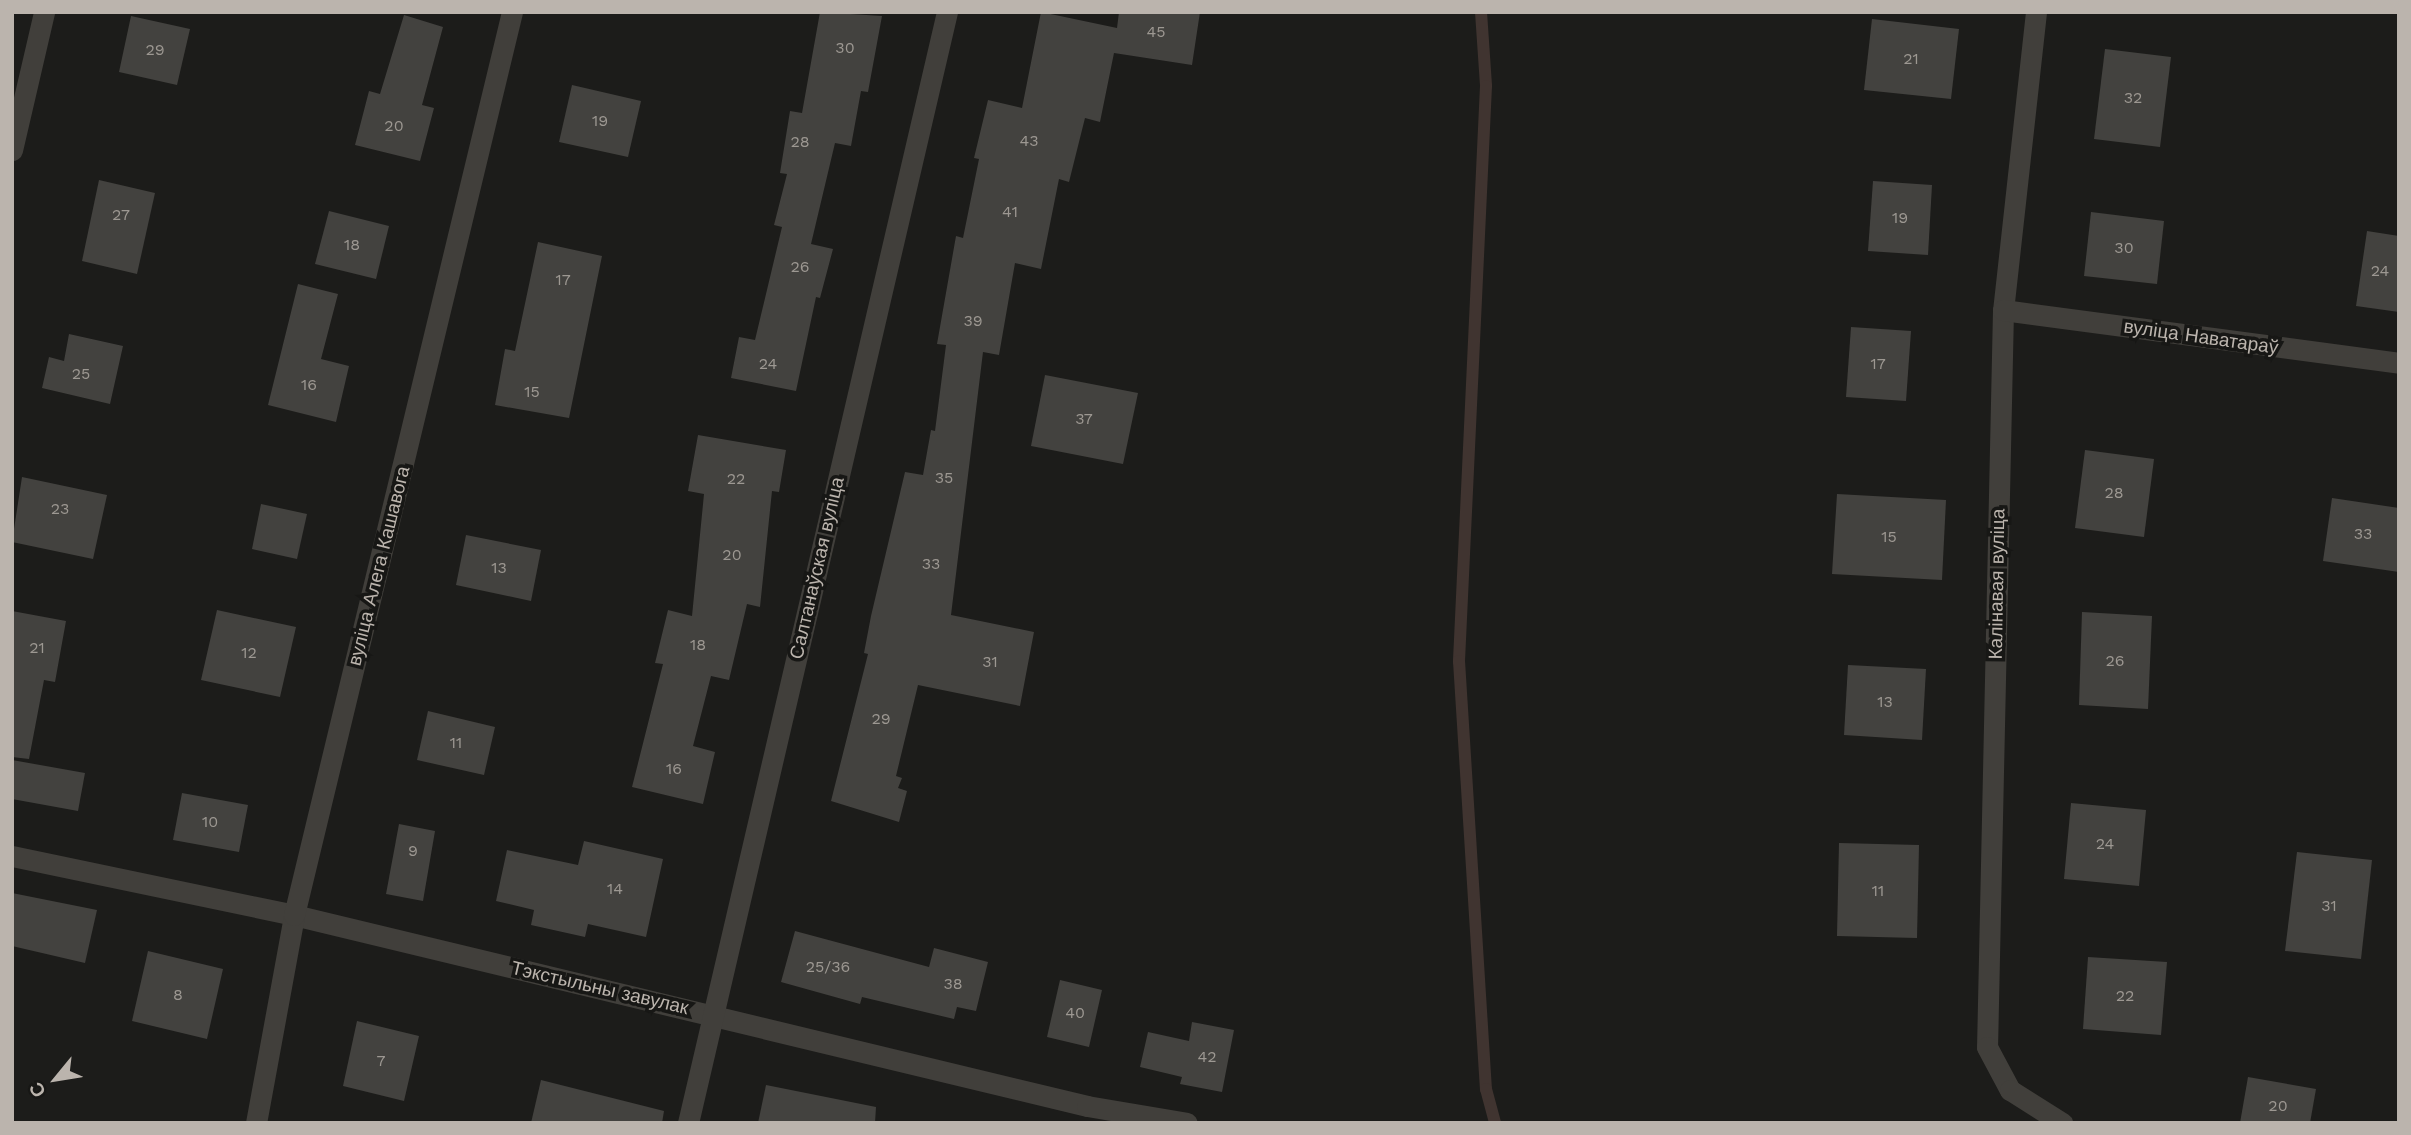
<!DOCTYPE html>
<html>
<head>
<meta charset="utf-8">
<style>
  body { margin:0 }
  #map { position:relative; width:2411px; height:1135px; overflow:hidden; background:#1c1c1a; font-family:"Work Sans",sans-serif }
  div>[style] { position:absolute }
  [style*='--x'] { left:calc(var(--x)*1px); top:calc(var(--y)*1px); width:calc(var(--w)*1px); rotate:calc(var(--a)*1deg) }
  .stream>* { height:12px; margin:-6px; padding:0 6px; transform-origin:6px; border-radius:6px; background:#403430 }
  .building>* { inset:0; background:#43423f }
  .minor>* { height:21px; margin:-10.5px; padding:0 10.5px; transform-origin:10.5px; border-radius:10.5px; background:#413f3b }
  span { translate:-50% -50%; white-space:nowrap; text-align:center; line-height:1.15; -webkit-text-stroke:7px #171715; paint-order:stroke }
  .number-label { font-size:16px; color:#9d9892 }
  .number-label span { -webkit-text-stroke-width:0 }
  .street-label { font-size:19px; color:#bbb4ad }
  .frame { position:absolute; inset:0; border:14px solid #bbb4ad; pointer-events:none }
  .north { position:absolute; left:21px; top:1044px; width:70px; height:70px; -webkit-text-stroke:5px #171715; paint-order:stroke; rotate:240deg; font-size:19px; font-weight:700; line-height:28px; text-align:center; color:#bbb4ad }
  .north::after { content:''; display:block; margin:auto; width:24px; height:32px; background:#bbb4ad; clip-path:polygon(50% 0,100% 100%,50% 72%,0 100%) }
</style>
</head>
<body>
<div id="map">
  <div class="stream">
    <div style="--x:1481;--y:12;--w:74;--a:86.1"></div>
    <div style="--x:1486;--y:86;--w:576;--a:92.69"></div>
    <div style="--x:1459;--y:661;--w:429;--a:86.4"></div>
    <div style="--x:1486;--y:1089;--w:35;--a:75"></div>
  </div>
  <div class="building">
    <div style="clip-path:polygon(820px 12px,882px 16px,868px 92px,861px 91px,851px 146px,835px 143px,811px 244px,833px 249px,820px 298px,816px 297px,796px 391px,731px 378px,739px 337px,755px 340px,782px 227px,774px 225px,787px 174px,780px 173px,790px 111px,802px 113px)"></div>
    <div style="clip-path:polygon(1041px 12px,1117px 28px,1119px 12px,1200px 12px,1192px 65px,1114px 53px,1100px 122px,1085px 118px,1069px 182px,1059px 179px,1041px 269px,1015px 263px,999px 355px,983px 352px,951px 615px,1034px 632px,1020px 706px,918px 685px,896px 776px,902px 778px,898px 788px,907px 791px,899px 822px,831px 801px,868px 654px,864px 653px,871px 616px,905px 472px,923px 475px,931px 430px,935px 431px,946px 345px,937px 344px,956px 236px,963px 238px,979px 159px,974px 158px,988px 100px,1022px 108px)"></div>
    <div style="clip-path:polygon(404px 15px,443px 27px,422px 105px,434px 108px,420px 161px,355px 145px,369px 91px,380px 94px)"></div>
    <div style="clip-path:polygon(131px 16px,190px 29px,177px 85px,119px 72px)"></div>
    <div style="clip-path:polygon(1872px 19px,1959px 29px,1951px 99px,1864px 90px)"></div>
    <div style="clip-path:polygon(2105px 49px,2171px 57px,2160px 147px,2094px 139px)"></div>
    <div style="clip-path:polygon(572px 85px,641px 101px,628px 157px,559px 142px)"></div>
    <div style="clip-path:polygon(99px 180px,155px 193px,137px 274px,82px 261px)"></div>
    <div style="clip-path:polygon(1873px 181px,1932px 185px,1928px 255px,1868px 251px)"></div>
    <div style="clip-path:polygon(329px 211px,389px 226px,376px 279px,315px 264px)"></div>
    <div style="clip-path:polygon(2091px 212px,2164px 221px,2157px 284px,2084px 276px)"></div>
    <div style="clip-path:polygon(2367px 231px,2399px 236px,2399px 312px,2356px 306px)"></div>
    <div style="clip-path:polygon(538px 242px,602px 256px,569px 418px,495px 405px,505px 349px,515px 351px)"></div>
    <div style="clip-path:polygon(298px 284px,338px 294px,321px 359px,349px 366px,336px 422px,268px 405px)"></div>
    <div style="clip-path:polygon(1851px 327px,1911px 331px,1906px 401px,1846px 397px)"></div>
    <div style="clip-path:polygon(69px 334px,123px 346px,110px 404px,42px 388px,49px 357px,64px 361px)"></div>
    <div style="clip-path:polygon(1045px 375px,1138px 393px,1123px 464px,1031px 446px)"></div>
    <div style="clip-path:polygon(698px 435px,786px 450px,779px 492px,772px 491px,760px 607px,747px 604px,729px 680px,711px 676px,693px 746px,715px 752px,703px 804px,632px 787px,663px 664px,655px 663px,668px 610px,692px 616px,704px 494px,688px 491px)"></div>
    <div style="clip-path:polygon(2085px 450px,2154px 459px,2144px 537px,2075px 528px)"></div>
    <div style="clip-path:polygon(22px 477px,107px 495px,93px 559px,12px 542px)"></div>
    <div style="clip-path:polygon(1837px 494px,1946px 500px,1942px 580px,1832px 574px)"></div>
    <div style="clip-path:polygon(2332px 498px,2399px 508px,2399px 572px,2323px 561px)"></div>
    <div style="clip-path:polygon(261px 504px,307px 514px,297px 559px,252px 549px)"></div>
    <div style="clip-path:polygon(466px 535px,541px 550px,531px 601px,456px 585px)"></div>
    <div style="clip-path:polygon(217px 610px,296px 627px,280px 697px,201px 680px)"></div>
    <div style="clip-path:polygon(12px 611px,66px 621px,55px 682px,44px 680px,29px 759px,12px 757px)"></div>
    <div style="clip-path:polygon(2082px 612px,2152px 616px,2148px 709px,2079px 705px)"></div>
    <div style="clip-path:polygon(1848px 665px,1926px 669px,1922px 740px,1844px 735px)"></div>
    <div style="clip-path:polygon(428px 711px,495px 727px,484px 775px,417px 760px)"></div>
    <div style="clip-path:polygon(12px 760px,85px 773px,78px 811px,12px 799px)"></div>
    <div style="clip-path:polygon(182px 793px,248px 805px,239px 852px,173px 840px)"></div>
    <div style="clip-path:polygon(2071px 803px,2146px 810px,2139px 886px,2064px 879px)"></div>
    <div style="clip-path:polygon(399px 824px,435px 831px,423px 901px,386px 894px)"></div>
    <div style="clip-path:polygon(584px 841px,663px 859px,646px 937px,588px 924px,585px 937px,531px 925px,534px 910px,496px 901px,507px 850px,578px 865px)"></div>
    <div style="clip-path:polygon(1839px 843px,1919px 845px,1917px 938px,1837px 936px)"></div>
    <div style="clip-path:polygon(2297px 852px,2372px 860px,2361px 959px,2285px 951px)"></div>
    <div style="clip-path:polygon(12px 893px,97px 910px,85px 963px,12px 946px)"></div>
    <div style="clip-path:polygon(795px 931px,929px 967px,934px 948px,988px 962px,976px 1011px,957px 1007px,954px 1019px,862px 997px,860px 1004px,781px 982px)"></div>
    <div style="clip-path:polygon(148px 951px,223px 969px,207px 1039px,132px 1021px)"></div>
    <div style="clip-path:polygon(2088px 957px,2167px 962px,2161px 1035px,2083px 1029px)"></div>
    <div style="clip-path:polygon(1060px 980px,1102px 990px,1089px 1047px,1047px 1037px)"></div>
    <div style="clip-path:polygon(357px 1021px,419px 1036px,404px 1101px,343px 1086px)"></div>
    <div style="clip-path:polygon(1192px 1022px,1234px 1030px,1222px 1092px,1180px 1084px,1182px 1077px,1140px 1067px,1148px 1032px,1189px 1041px)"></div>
    <div style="clip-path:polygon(2248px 1077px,2316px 1089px,2310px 1123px,2240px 1123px)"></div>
    <div style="clip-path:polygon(541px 1080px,664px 1111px,662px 1123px,531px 1123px)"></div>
    <div style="clip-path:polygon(766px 1085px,876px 1107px,875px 1123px,758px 1123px)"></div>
  </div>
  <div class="minor">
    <div style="--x:2036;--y:12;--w:300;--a:96.3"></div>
    <div style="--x:2003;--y:310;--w:737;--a:91.24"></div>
    <div style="--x:1987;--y:1047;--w:49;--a:61.9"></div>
    <div style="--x:2010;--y:1090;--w:62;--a:32.4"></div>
    <div style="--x:12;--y:150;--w:142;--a:-76.9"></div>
    <div style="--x:2003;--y:310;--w:400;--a:7.6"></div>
    <div style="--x:12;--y:856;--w:288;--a:11.8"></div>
    <div style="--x:294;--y:915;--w:816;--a:13.54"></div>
    <div style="--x:1087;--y:1106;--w:101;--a:9.6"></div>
    <div style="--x:256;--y:1123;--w:211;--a:-79.6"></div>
    <div style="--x:294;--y:915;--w:929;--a:-76.43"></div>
    <div style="--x:688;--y:1123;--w:1141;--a:-76.88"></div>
  </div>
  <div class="number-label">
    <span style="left:1156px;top:32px">45</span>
    <span style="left:845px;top:48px">30</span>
    <span style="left:155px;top:50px">29</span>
    <span style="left:1911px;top:59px">21</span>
    <span style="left:2133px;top:98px">32</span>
    <span style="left:600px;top:121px">19</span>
    <span style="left:394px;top:126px">20</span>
    <span style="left:1029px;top:141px">43</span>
    <span style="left:800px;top:142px">28</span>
    <span style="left:1010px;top:212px">41</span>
    <span style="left:121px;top:215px">27</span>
    <span style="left:1900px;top:218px">19</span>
    <span style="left:352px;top:245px">18</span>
    <span style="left:2124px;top:248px">30</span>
    <span style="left:800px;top:267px">26</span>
    <span style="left:2380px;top:271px">24</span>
    <span style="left:563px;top:280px">17</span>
    <span style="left:973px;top:321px">39</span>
    <span style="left:768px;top:364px">24</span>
    <span style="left:1878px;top:364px">17</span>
    <span style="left:81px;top:374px">25</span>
    <span style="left:309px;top:385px">16</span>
    <span style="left:532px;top:392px">15</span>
    <span style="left:1084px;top:419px">37</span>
    <span style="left:944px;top:478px">35</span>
    <span style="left:736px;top:479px">22</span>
    <span style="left:2114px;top:493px">28</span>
    <span style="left:60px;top:509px">23</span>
    <span style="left:2363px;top:534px">33</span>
    <span style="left:1889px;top:537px">15</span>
    <span style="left:732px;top:555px">20</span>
    <span style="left:931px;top:564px">33</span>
    <span style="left:499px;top:568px">13</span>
    <span style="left:698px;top:645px">18</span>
    <span style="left:37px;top:648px">21</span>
    <span style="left:249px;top:653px">12</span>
    <span style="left:2115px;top:661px">26</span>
    <span style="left:990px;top:662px">31</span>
    <span style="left:1885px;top:702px">13</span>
    <span style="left:881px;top:719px">29</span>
    <span style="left:456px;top:743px">11</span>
    <span style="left:674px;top:769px">16</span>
    <span style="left:210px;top:822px">10</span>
    <span style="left:2105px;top:844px">24</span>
    <span style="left:413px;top:851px">9</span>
    <span style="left:615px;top:889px">14</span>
    <span style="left:1878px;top:891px">11</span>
    <span style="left:2329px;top:906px">31</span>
    <span style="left:828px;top:967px">25/36</span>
    <span style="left:953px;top:984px">38</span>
    <span style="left:178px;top:995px">8</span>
    <span style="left:2125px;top:996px">22</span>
    <span style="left:1075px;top:1013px">40</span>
    <span style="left:1207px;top:1057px">42</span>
    <span style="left:381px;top:1061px">7</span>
    <span style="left:2278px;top:1106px">20</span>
  </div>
  <div class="street-label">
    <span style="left:2201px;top:337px;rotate:8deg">вуліца Наватараў</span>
    <span style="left:379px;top:566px;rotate:-76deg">вуліца Алега Кашавога</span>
    <span style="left:817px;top:568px;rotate:-77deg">Салтанаўская вуліца</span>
    <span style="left:1997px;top:584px;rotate:-89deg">Калінавая вуліца</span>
    <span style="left:600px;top:988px;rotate:13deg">Тэкстыльны завулак</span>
  </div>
  <div class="frame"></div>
  <div class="north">С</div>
</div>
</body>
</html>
